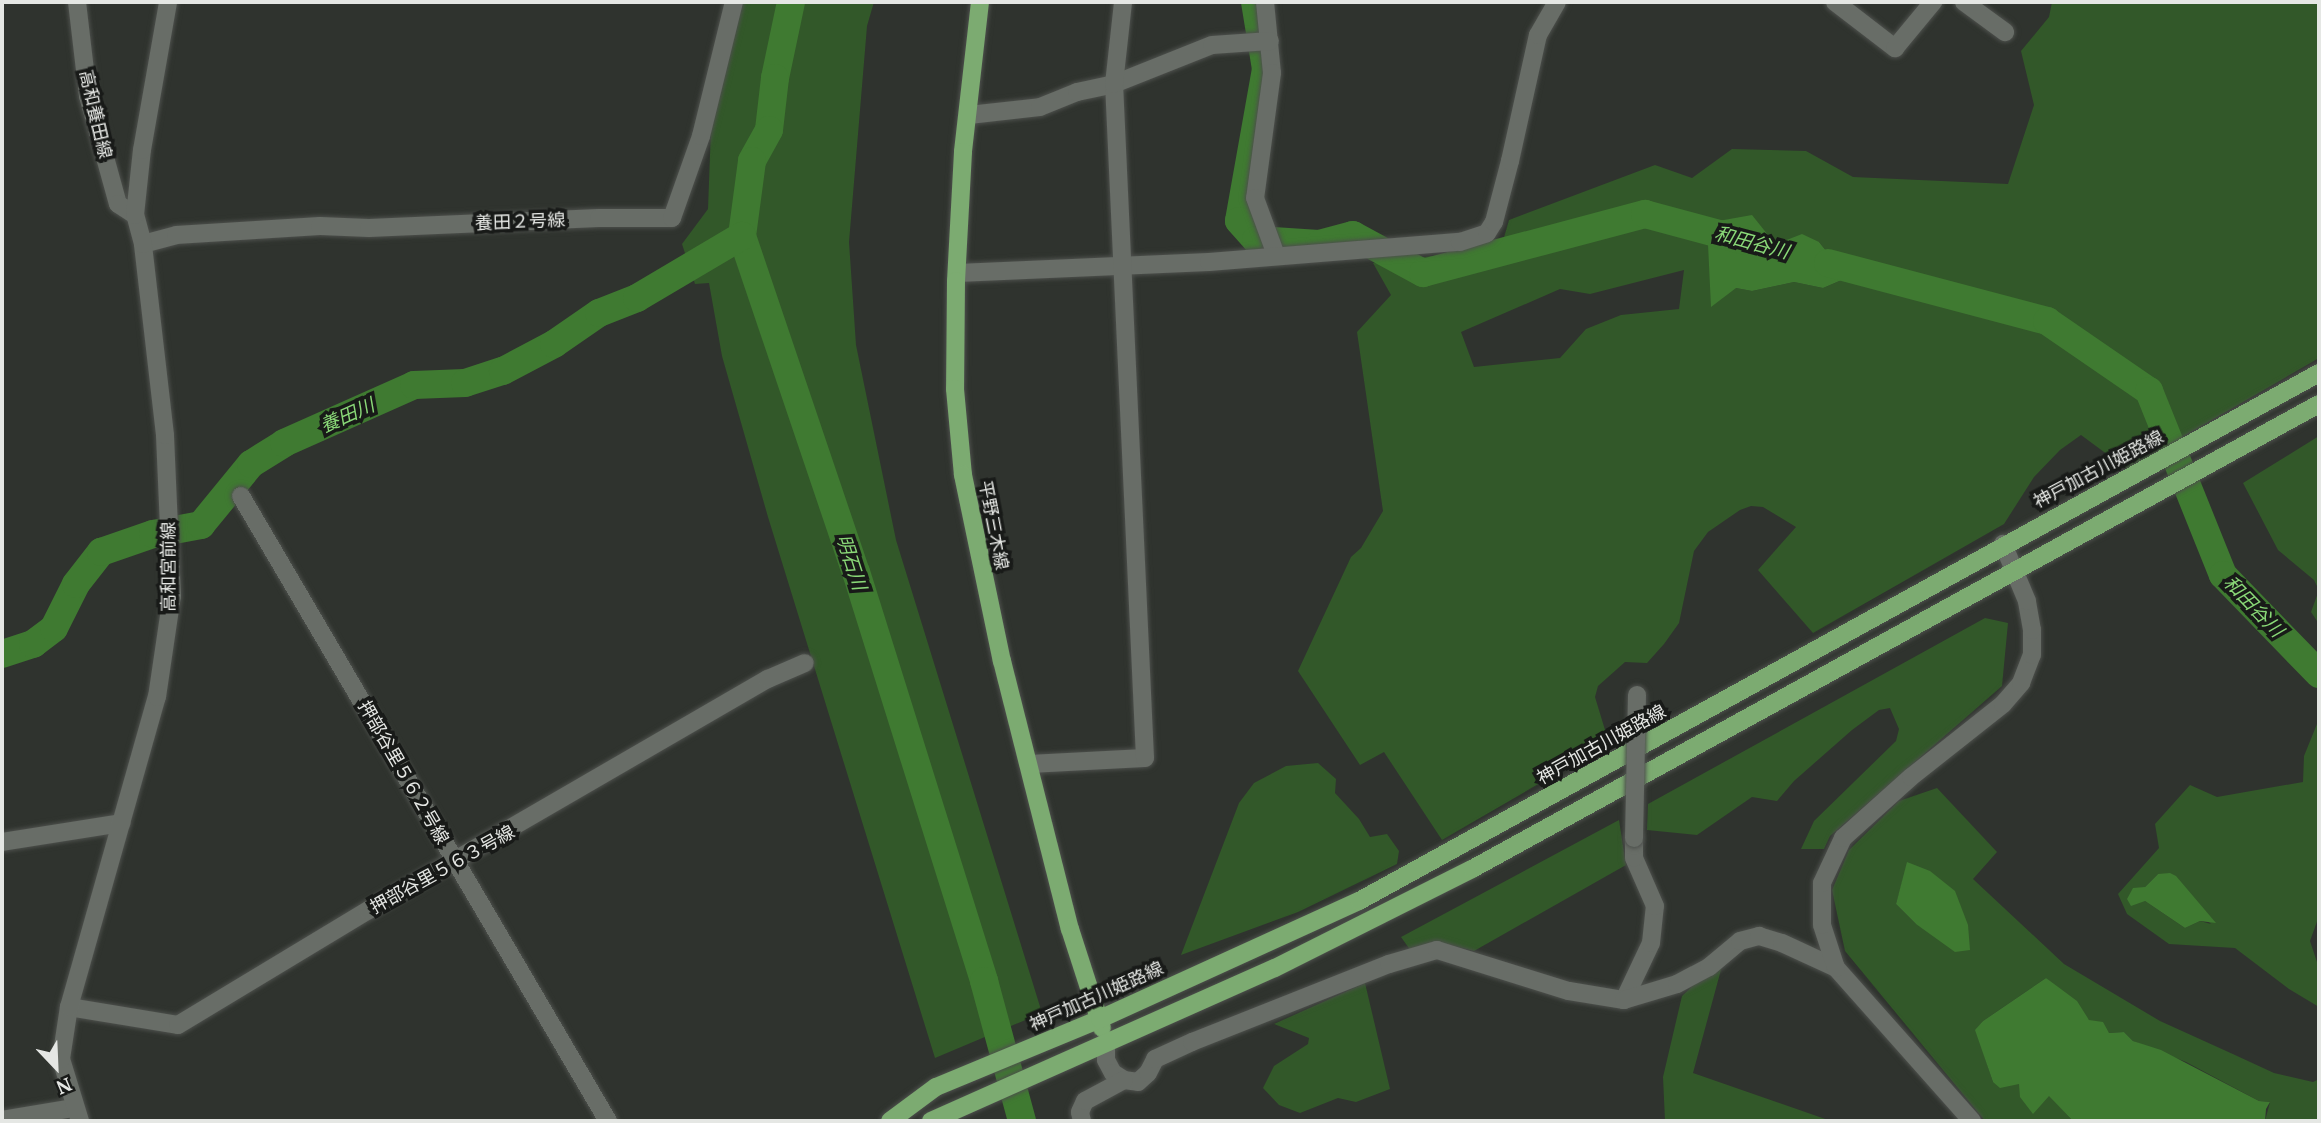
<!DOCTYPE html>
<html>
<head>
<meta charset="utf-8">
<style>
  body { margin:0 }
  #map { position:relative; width:2321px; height:1123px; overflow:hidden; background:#2f332e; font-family:"PT Serif","Noto Sans JP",serif }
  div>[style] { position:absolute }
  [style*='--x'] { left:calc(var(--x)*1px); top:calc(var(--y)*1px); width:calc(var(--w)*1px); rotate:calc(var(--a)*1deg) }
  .green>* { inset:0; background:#325829 }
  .water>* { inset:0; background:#3f7a31 }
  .river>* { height:28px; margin:-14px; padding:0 14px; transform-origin:14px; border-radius:14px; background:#3f7a31 }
  .roads { filter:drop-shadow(0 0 2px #4d504c) drop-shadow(0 0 2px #4d504c) }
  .minor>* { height:18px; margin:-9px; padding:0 9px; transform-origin:9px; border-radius:9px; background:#686d67 }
  .tertiary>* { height:18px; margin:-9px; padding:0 9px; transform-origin:9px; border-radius:9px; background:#686d67 }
  .primary>* { height:18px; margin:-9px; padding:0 9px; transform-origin:9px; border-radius:9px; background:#7cab71 }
  .bridges { filter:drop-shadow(0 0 2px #4d504c) drop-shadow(0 0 2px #4d504c) }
  .minor-bridge>* { height:18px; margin:-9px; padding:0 9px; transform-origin:9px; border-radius:9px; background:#686d67 }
  span { translate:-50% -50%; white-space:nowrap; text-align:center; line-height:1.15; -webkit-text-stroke:7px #181a18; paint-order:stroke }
  .street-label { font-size:18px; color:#e5e7e4 }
  .water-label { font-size:19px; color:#8ad978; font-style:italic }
  .frame { position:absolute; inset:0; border:4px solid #e5e7e4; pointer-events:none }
  .north { position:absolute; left:21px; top:1032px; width:70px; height:70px; -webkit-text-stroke:5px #181a18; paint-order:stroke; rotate:157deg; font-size:19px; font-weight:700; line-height:28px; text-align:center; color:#e5e7e4 }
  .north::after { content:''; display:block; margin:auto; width:24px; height:32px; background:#e5e7e4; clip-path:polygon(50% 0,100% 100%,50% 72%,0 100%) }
</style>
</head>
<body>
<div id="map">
  <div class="green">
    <div style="clip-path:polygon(741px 2px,874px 2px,867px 26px,849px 242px,856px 345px,896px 540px,1042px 1013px,935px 1058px,768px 517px,722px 356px,709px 283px,695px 284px,682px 244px,708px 209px,712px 101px)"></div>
    <div style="clip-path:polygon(evenodd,2052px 2px,2319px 2px,2319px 358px,2127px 469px,2081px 435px,2060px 450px,2034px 477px,2004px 524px,1813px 633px,1758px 570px,1796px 527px,1763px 507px,1751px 506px,1740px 510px,1708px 532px,1694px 551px,1679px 623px,1664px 644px,1647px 663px,1625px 662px,1598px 686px,1595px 697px,1609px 743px,1442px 840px,1384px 752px,1360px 765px,1298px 671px,1351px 557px,1361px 548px,1383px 511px,1357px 332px,1391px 295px,1373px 263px,1501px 248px,1509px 220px,1655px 165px,1692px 178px,1732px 149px,1806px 151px,1853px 177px,2008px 184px,2034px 105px,2021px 51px,2049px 17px,2052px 2px,1772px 240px,1819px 242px,1827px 252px,1856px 262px,1863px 275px,1851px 276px,1823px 288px,1794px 282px,1752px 291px,1736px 288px,1772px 240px,2052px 2px,1684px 270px,1679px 309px,1621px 315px,1586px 329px,1560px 358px,1474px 367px,1461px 332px,1560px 289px,1590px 294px,1684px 270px)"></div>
    <div style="clip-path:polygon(2319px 436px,2319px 624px,2311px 612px,2319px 590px,2314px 580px,2278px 550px,2243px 483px)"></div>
    <div style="clip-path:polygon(1985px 618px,2008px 623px,2002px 686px,1830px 836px,1824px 849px,1801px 849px,1814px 821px,1896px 741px,1899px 729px,1890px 708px,1879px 710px,1852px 730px,1794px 781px,1777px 801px,1752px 797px,1697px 835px,1647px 830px,1648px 804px)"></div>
    <div style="clip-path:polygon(evenodd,2319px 719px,2319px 916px,2310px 941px,2319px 968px,2319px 1007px,2289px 989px,2235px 948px,2169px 944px,2127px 914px,2118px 894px,2159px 848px,2155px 824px,2190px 785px,2217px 797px,2303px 782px,2304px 756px,2319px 719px,2158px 874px,2211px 924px,2200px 921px,2185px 928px,2145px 901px,2140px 901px,2145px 887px,2158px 874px)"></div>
    <div style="clip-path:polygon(1318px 763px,1336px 779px,1335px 793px,1359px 819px,1370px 837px,1387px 834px,1399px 851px,1397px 864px,1298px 912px,1181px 955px,1239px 803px,1254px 783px,1286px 766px)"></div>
    <div style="clip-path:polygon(evenodd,1937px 788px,1997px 852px,1973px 879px,2064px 964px,2160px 1021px,2235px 1055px,2274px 1073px,2313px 1082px,2319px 1079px,2319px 1121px,2265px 1121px,2270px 1102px,2259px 1101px,2186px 1062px,2133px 1041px,2124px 1032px,2109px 1033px,2089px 1020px,2046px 978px,1983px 1021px,1976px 1030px,1993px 1082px,2019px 1083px,2043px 1100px,2049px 1095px,2073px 1121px,1985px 1121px,1845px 951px,1832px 890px,1849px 850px,1899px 801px,1937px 788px,1908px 862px,1916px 924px,1896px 904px,1908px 862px)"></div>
    <div style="clip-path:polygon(1619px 820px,1626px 865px,1474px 951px,1438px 942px,1411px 951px,1401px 937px)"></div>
    <div style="clip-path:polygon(1725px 955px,1693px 1073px,1831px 1121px,1665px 1121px,1663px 1077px,1682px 996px)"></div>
    <div style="clip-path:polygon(1365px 983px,1390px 1089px,1356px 1102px,1338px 1098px,1300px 1113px,1279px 1105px,1263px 1088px,1274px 1066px,1308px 1044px,1309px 1038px,1274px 1024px)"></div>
  </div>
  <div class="water">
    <div style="clip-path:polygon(1752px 215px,1772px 240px,1784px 241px,1802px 234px,1819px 242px,1827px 252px,1856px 262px,1866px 269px,1863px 275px,1851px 276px,1823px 288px,1794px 282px,1752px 291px,1736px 288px,1711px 307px,1707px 223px)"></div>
    <div style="clip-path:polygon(1907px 862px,1930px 871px,1955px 891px,1968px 925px,1970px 950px,1955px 952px,1916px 924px,1896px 904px)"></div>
    <div style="clip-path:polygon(2170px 873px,2176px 876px,2216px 923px,2200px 921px,2185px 928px,2145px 901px,2131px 906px,2127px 899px,2133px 888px,2145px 887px,2158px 874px)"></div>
    <div style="clip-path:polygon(2046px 978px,2077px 1001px,2089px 1020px,2103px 1022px,2109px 1033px,2124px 1032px,2133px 1041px,2161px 1050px,2259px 1101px,2270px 1102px,2266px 1109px,2265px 1121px,2073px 1121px,2049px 1096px,2033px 1114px,2020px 1097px,2019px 1084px,2000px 1088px,1993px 1082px,1975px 1030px,1983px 1021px)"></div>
  </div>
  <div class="river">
    <div style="--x:791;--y:2;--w:78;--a:101.9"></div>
    <div style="--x:775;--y:78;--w:52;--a:96.6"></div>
    <div style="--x:769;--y:130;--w:35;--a:119"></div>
    <div style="--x:752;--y:161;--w:76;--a:97.6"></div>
    <div style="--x:742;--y:236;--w:355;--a:71.3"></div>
    <div style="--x:856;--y:572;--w:429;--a:72.6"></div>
    <div style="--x:984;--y:981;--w:145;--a:74.8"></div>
    <div style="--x:1255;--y:2;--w:68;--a:80.7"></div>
    <div style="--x:1266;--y:69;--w:154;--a:100.1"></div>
    <div style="--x:1239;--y:221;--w:25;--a:48"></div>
    <div style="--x:1256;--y:240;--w:63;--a:3.6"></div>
    <div style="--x:1319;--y:244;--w:35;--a:-15"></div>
    <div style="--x:1353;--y:235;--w:80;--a:28.5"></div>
    <div style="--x:1423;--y:273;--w:230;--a:-14.9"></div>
    <div style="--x:1645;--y:214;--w:104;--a:15.1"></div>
    <div style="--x:1828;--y:263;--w:227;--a:14.8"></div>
    <div style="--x:2047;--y:321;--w:124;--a:34.5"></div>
    <div style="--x:2149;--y:391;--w:198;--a:68.1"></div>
    <div style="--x:2223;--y:575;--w:138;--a:45.9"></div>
    <div style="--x:2;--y:654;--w:33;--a:-18"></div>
    <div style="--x:33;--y:644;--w:26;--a:-37"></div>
    <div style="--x:54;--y:628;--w:49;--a:-63.4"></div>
    <div style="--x:76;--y:584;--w:41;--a:-52"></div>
    <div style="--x:101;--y:552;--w:55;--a:-19.1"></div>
    <div style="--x:153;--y:534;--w:49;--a:-10.6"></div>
    <div style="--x:201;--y:525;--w:79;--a:-50.7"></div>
    <div style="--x:251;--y:464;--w:39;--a:-32"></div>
    <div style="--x:284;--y:443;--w:142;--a:-24"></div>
    <div style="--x:414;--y:385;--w:51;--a:-2.2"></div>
    <div style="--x:465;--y:383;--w:40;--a:-18"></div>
    <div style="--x:503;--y:371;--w:58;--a:-27.9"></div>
    <div style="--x:554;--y:344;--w:55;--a:-34.6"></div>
    <div style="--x:599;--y:313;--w:41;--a:-21.5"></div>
    <div style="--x:637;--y:298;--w:122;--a:-30.6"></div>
  </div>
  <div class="roads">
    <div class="minor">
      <div style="--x:77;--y:2;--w:95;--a:83.3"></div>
      <div style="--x:88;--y:96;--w:112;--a:74.5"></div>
      <div style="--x:118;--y:204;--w:20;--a:33"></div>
      <div style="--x:1265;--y:2;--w:71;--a:84.4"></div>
      <div style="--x:1272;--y:73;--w:126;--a:97.7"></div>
      <div style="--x:1255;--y:198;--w:61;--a:69.8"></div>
      <div style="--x:1835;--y:2;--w:76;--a:37.5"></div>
      <div style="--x:1895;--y:48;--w:60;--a:-50.4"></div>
      <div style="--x:1964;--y:2;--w:51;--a:36.2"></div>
      <div style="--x:969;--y:115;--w:71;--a:-6.4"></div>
      <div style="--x:1040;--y:107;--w:40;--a:-22"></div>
      <div style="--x:1077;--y:92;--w:38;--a:-12"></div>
      <div style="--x:1114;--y:84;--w:105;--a:-21.7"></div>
      <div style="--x:1212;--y:45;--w:58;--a:-3.9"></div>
      <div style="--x:143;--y:244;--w:34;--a:-15"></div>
      <div style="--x:176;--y:235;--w:144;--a:-3.6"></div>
      <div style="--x:320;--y:226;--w:49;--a:2.3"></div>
      <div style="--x:369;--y:228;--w:230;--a:-2.5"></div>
      <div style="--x:599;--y:218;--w:73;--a:0"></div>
      <div style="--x:672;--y:218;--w:87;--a:-70.5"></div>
      <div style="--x:701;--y:136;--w:138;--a:-76.2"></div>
      <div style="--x:958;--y:273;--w:251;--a:-2.5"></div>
      <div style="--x:1209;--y:262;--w:252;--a:-4.6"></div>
      <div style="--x:1460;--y:242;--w:28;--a:-18"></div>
      <div style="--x:1487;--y:233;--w:13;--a:-58"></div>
      <div style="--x:1494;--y:222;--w:63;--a:-75.3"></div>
      <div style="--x:1510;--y:161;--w:129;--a:-77.5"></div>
      <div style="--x:1538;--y:35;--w:38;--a:-60"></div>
      <div style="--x:241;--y:496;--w:725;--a:59.58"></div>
      <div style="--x:1029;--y:764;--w:116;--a:-3"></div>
      <div style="--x:1145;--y:758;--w:675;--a:-92.63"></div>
      <div style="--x:1114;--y:84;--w:82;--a:-83.7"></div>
      <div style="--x:2;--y:842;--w:121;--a:-9"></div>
      <div style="--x:1624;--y:1000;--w:63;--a:-64.7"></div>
      <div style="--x:1651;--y:943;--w:37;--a:-84"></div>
      <div style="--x:1655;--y:906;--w:52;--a:-113.6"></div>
      <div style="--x:1634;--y:858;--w:20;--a:-90"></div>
      <div style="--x:69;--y:1007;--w:110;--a:9.4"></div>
      <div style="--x:178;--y:1025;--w:223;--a:-31.1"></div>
      <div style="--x:369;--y:910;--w:461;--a:-30.1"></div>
      <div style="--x:768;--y:679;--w:40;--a:-23.4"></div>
      <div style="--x:1106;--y:1041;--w:19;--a:90"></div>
      <div style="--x:1106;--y:1060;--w:15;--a:62"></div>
      <div style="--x:1113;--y:1073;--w:13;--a:32"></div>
      <div style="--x:1124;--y:1080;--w:14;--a:8"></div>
      <div style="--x:1138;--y:1082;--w:13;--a:-42"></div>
      <div style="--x:1148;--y:1073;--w:16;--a:-63"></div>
      <div style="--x:1155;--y:1059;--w:41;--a:-24.7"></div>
      <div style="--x:1192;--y:1042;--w:212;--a:-21.6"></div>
      <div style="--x:1389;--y:964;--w:50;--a:-16.3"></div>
      <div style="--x:1437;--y:950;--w:138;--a:17.3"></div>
      <div style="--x:1569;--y:991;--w:56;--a:9.3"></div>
      <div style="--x:1624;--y:1000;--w:55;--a:-16.8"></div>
      <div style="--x:1677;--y:984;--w:36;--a:-28"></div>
      <div style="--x:1709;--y:967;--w:40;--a:-40"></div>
      <div style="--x:1740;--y:941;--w:20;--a:-15"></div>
      <div style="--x:1759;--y:936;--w:24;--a:17"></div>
      <div style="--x:1782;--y:943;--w:60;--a:24.8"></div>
      <div style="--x:2;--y:1120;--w:73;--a:-9.5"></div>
      <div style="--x:1082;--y:1121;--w:9;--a:-103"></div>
      <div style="--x:1080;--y:1112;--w:12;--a:-66"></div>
      <div style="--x:1085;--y:1101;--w:44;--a:-28.3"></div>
    </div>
    <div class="tertiary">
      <div style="--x:80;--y:1121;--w:65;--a:-107"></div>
      <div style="--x:61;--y:1059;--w:53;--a:-81.3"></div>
      <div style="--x:69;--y:1007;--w:322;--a:-74.2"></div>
      <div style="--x:157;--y:697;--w:102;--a:-81.6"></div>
      <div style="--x:172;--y:596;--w:161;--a:-92.5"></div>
      <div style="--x:165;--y:435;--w:192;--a:-96.6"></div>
      <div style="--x:143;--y:244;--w:30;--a:-105"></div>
      <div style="--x:135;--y:215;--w:65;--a:-83.9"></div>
      <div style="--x:142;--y:150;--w:150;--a:-80"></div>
      <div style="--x:1972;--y:1121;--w:205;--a:-131.6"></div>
      <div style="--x:1836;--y:968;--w:45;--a:-108"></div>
      <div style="--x:1822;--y:925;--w:42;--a:-90"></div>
      <div style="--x:1822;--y:883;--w:50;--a:-65"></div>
      <div style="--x:1843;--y:838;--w:91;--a:-41.9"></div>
      <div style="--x:1911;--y:777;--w:117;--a:-38.4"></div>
      <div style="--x:2003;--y:704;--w:28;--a:-49"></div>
      <div style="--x:2021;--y:683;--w:30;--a:-69"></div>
      <div style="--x:2032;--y:655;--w:25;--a:-90"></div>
      <div style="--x:2032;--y:630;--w:29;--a:-100"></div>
      <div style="--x:2027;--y:601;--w:62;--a:-112.8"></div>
    </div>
    <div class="primary">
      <div style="--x:980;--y:2;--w:151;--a:96.5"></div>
      <div style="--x:963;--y:152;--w:129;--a:93.1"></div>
      <div style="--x:956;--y:281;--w:108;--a:90.5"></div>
      <div style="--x:955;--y:389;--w:86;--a:84.7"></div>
      <div style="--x:963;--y:475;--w:190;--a:78.2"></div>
      <div style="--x:1002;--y:661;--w:276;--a:75.8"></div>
      <div style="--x:1070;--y:929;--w:104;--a:72.1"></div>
      <div style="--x:890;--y:1121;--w:57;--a:-36.5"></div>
      <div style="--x:936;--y:1087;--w:178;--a:-22.5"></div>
      <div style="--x:1100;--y:1019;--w:285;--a:-24.5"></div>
      <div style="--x:1359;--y:901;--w:1096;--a:-28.81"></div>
      <div style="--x:931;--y:1121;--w:376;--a:-24"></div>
      <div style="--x:1275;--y:968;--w:220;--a:-26.7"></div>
      <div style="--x:1472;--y:869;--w:966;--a:-28.77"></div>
    </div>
  </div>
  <div class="bridges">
    <div class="minor-bridge">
      <div style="--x:1634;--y:838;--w:143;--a:-88.8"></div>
    </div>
  </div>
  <div class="street-label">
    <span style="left:96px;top:114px;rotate:77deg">高和養田線</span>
    <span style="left:520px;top:221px;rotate:-2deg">養田２号線</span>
    <span style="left:2098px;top:469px;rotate:-28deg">神戸加古川姫路線</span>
    <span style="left:994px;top:525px;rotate:79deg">平野三木線</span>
    <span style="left:168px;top:567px;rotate:-90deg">高和宮前線</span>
    <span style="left:1601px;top:744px;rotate:-29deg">神戸加古川姫路線</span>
    <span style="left:404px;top:772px;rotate:60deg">押部谷里５６２号線</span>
    <span style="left:442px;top:869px;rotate:-29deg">押部谷里５６３号線</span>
    <span style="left:1096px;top:996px;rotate:-24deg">神戸加古川姫路線</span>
  </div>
  <div class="water-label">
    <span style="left:1752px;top:242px;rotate:15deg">和田谷川</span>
    <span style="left:347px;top:415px;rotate:-24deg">養田川</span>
    <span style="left:852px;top:562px;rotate:72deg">明石川</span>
    <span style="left:2254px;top:606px;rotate:46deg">和田谷川</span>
  </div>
  <div class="frame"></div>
  <div class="north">N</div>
</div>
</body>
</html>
